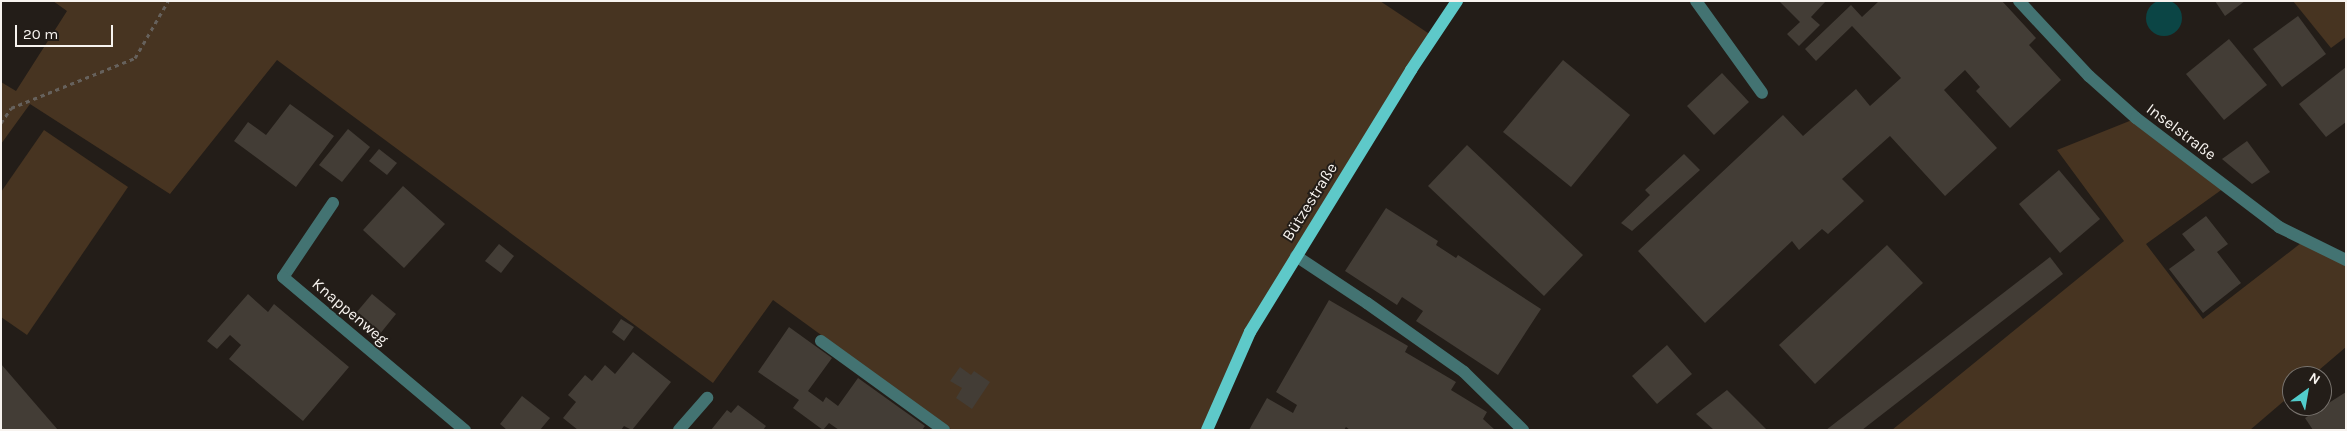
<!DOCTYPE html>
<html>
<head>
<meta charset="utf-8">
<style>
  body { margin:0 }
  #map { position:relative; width:2347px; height:431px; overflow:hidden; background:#231d18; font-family:Karla,sans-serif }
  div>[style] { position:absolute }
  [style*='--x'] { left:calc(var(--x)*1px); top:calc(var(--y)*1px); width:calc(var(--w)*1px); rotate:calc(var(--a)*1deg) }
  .green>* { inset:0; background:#473421 }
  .water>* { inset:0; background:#0b4545 }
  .round { border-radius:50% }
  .building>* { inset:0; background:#433d36 }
  .path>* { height:3px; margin-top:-1.5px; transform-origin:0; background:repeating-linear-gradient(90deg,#66615c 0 4px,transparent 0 8px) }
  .minor>* { height:12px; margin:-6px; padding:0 6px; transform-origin:6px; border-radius:6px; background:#437372 }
  .major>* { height:12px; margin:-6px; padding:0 6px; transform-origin:6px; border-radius:6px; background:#5ec9c9 }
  span { translate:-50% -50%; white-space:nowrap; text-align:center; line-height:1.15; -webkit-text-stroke:4px #231d18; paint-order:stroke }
  .street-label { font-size:16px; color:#f7f3ef }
  .frame { position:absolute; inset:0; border:2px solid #f7f3ef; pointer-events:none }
  .north { position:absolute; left:2282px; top:366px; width:50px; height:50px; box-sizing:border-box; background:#231d18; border:1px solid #78736e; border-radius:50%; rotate:32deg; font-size:14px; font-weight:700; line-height:20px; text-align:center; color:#f7f3ef }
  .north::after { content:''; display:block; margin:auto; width:18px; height:22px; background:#52cdcc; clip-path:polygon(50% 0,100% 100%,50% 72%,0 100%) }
  .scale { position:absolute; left:15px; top:25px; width:98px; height:22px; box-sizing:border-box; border:2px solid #f7f3ef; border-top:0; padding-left:6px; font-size:15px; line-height:18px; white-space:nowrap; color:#f7f3ef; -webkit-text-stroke:4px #231d18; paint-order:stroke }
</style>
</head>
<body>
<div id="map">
  <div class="green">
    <div style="clip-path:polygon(53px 1px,1380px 1px,1431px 35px,1304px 240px,1206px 430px,952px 430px,773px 300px,713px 383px,277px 60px,170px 194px,30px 104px,1px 144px,1px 82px,16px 91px,67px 11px)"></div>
    <div style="clip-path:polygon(2293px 1px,2346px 1px,2346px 37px,2331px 48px)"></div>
    <div style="clip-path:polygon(2132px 120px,2224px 188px,2146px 244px,2203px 319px,2301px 243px,2346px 259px,2346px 347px,2312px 376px,2292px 376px,2292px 394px,2250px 430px,1892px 430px,2124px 241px,2057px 150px)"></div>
    <div style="clip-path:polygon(44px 130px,128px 187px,27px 335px,1px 317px,1px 192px)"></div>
  </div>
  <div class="water">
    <div class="round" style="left:2146px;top:0;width:36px;height:36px"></div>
  </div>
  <div class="building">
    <div style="clip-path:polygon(1779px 1px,1826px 1px,1811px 17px,1820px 25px,1799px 46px,1787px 34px,1800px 22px)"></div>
    <div style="clip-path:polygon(1879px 1px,2002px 1px,2036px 38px,2029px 45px,2061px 80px,2010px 128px,1976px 91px,1980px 87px,1965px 70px,1944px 90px,1997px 148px,1945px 196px,1890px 136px,1842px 179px,1864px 201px,1828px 234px,1822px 229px,1799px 250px,1792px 241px,1705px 323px,1638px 251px,1783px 115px,1803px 136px,1856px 89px,1870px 106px,1901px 78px,1852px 26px,1816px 61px,1805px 49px,1851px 5px,1862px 17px)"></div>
    <div style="clip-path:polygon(2215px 1px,2245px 1px,2225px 16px)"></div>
    <div style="clip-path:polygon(2298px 16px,2326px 54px,2282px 87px,2253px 49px)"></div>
    <div style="clip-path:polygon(2229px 39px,2267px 85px,2224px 120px,2186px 74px)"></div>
    <div style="clip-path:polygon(1563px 60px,1630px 115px,1571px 187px,1503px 132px)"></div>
    <div style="clip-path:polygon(2346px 67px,2346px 122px,2326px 137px,2299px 104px)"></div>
    <div style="clip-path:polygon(1722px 73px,1749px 102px,1714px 135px,1687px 106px)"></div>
    <div style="clip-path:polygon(290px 104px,334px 136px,296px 187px,234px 141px,248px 122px,266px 135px)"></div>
    <div style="clip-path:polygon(348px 129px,370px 147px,342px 182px,319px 165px)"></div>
    <div style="clip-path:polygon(2247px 141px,2270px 172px,2252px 184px,2222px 159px)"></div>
    <div style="clip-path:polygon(1467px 145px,1583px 255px,1544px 296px,1428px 186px)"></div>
    <div style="clip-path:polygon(379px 149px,397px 163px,387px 175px,369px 161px)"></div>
    <div style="clip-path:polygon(1684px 154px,1700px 170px,1632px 231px,1621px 223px,1650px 195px,1645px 190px)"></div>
    <div style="clip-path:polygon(2059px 170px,2100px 219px,2060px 253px,2019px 204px)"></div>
    <div style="clip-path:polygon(403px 186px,445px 224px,404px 268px,363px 230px)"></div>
    <div style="clip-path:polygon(1386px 208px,1438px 241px,1436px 245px,1456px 258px,1458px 255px,1541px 309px,1498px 375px,1416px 321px,1423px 311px,1402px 297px,1397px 305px,1345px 271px)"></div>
    <div style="clip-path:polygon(2206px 216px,2228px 244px,2217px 252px,2241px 283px,2203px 313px,2169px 269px,2195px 250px,2182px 234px)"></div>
    <div style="clip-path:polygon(499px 244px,514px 256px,501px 273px,485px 261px)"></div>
    <div style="clip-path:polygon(1887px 245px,1923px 283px,1815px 384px,1779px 345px)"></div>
    <div style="clip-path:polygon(2050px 257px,2063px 274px,1862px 430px,1826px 430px)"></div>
    <div style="clip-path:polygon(248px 294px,268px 312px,274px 304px,349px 367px,303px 421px,229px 359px,241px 345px,230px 335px,217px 349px,207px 341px)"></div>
    <div style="clip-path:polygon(372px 294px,396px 314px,375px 340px,350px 320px)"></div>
    <div style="clip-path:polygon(1329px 300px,1408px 346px,1405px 352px,1456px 382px,1451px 390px,1487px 412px,1483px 419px,1495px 430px,1350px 430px,1346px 427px,1344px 430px,1249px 430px,1267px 398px,1293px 413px,1297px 405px,1276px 392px)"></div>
    <div style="clip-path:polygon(621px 319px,634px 327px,624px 341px,612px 332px)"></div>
    <div style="clip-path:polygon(789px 327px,832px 358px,808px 391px,823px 402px,826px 397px,838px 406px,858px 378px,925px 426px,922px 430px,839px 430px,829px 423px,823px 430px,793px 408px,799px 400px,758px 372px)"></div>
    <div style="clip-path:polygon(1667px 345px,1692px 374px,1657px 404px,1632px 376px)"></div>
    <div style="clip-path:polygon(633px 352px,671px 382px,632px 430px,624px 426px,621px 430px,578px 430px,563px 418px,576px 402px,568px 395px,585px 375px,592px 381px,605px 365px,615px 374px)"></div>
    <div style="clip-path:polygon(1px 364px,58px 430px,1px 430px)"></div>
    <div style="clip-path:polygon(960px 367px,971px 375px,974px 371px,990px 382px,972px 409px,956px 398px,962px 388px,950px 381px)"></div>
    <div style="clip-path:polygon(1727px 390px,1767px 430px,1714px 430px,1696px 414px)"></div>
    <div style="clip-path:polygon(2346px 392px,2346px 430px,2313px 430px,2305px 418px)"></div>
    <div style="clip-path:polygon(522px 396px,550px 418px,540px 430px,507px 430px,500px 424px)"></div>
    <div style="clip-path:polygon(738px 405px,766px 426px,763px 430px,711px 430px,727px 410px,731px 413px)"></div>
  </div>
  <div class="path">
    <div style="--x:1;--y:123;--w:18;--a:-56"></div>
    <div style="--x:11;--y:108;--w:134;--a:-22"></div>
    <div style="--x:135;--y:58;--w:66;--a:-59.9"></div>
  </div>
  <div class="minor">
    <div style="--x:1696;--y:1;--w:113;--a:54.3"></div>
    <div style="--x:2019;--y:1;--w:103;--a:47"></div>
    <div style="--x:2089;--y:76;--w:63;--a:41.8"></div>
    <div style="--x:2136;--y:118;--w:180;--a:37.3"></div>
    <div style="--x:2279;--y:227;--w:75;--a:26.2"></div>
    <div style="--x:333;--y:203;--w:89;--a:124"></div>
    <div style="--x:283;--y:277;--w:238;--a:40.1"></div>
    <div style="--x:1296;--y:256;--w:85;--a:33.5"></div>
    <div style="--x:1367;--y:303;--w:119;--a:35.4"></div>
    <div style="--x:1464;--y:372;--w:83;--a:44.5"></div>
    <div style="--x:821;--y:341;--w:152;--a:35.9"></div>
    <div style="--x:679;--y:430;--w:43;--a:-48.8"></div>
  </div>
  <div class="major">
    <div style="--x:1207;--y:430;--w:107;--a:-66.3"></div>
    <div style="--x:1250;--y:332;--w:308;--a:-58.4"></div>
    <div style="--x:1411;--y:70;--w:83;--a:-56.3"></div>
  </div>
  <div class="street-label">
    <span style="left:2181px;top:132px;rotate:37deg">Inselstraße</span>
    <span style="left:1310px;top:202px;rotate:-58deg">Bützestraße</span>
    <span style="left:350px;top:312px;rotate:40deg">Knappenweg</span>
  </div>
  <div class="frame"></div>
  <div class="north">N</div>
  <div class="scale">20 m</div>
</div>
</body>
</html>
